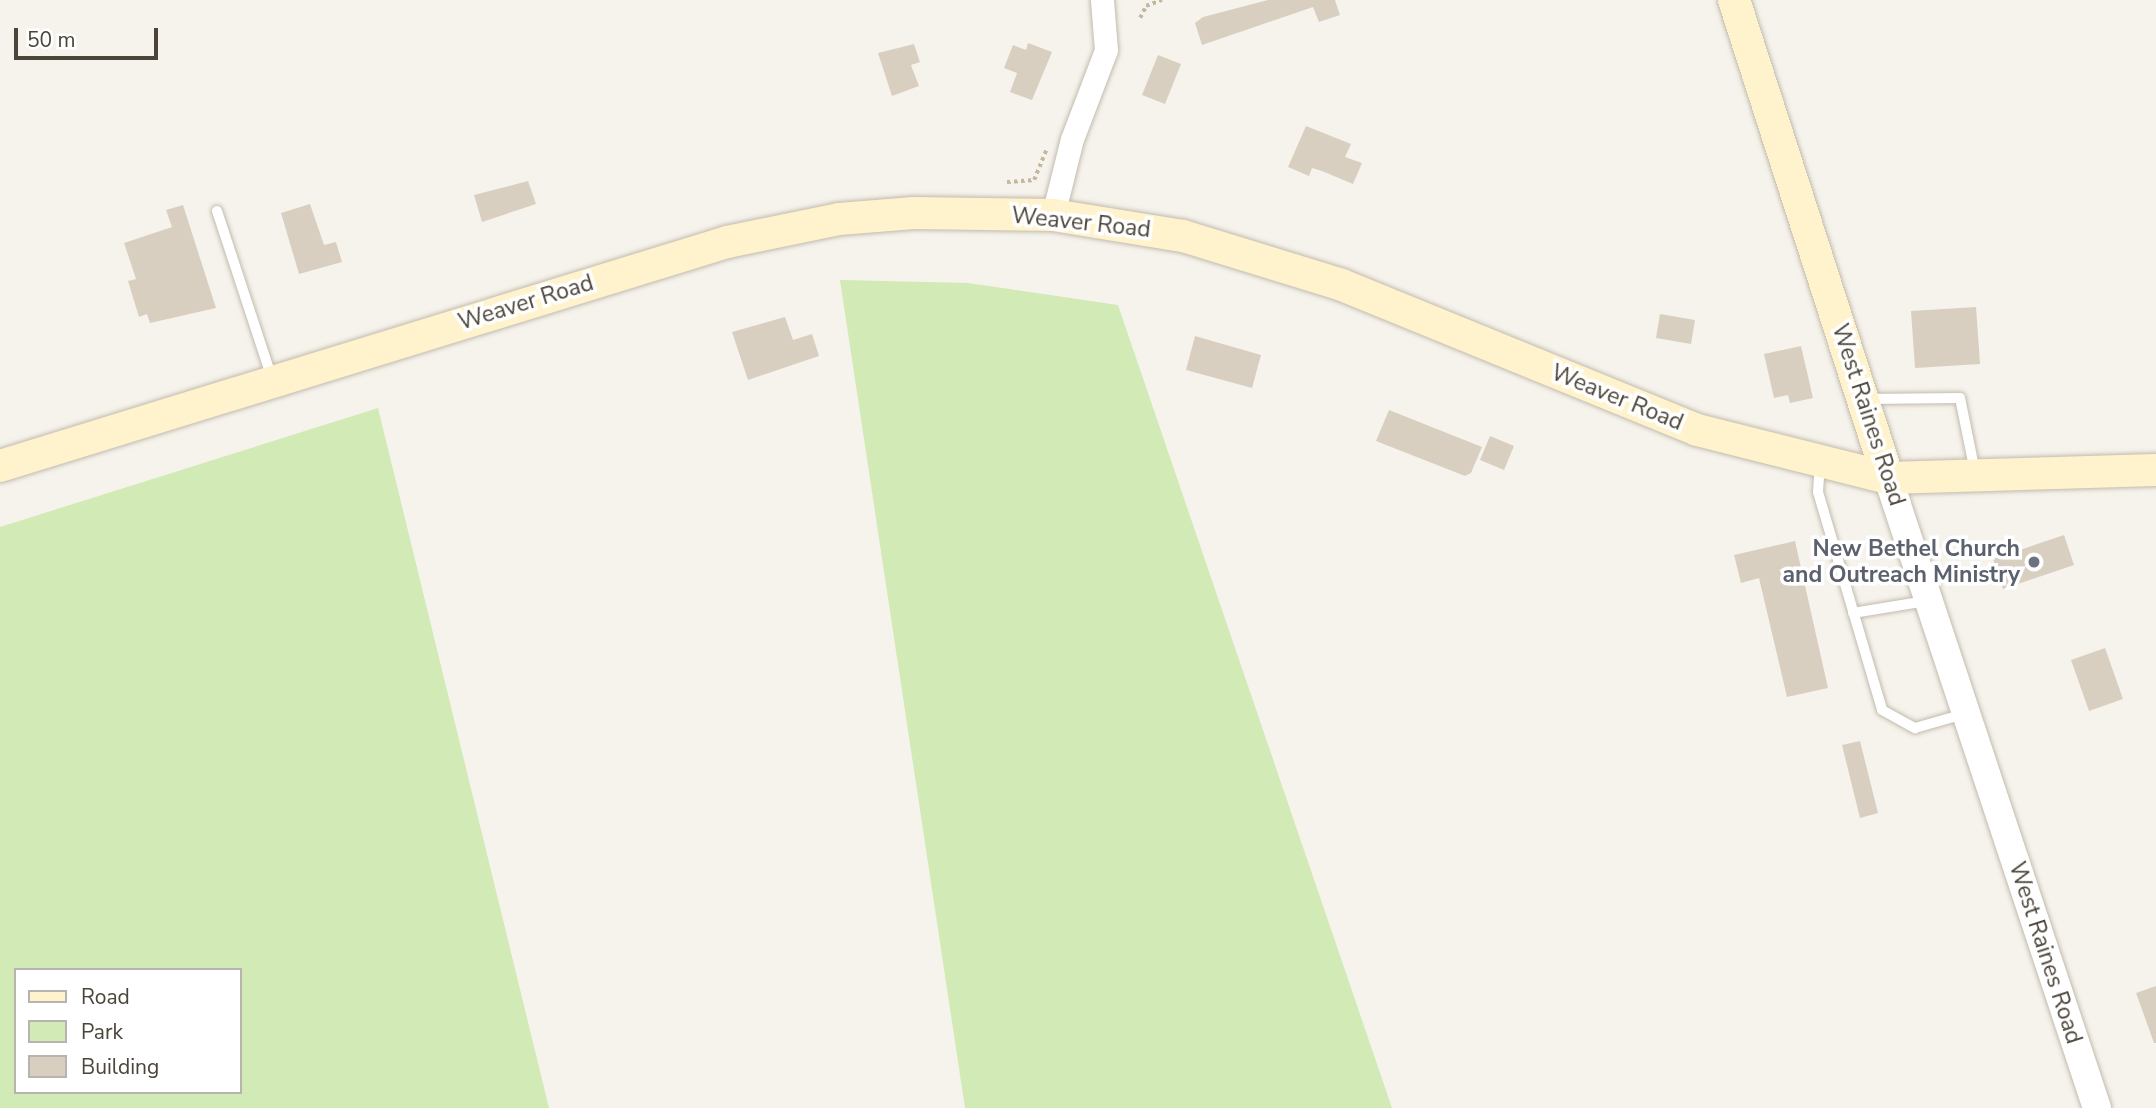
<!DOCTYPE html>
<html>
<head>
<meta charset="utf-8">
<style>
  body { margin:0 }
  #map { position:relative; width:2156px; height:1108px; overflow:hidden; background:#f6f3ec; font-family:"Nunito Sans",sans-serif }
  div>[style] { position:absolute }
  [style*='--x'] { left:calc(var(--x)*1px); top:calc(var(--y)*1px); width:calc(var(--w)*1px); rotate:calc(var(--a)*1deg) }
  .green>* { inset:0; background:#d2eab5 }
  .building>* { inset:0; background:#d8cfc1 }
  .path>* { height:3.5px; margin-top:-1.75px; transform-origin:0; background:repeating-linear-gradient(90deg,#c4b79f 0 3.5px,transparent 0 7px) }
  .roads { filter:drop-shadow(0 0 2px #c2bbae) drop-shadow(0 0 2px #c2bbae) }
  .service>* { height:10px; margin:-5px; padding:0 5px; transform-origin:5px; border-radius:5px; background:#fff }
  .minor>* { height:23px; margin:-11.5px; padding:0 11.5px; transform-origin:11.5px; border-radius:11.5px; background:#fff }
  .tertiary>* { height:28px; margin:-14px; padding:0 14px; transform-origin:14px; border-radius:14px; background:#fff }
  .secondary>* { height:32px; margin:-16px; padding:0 16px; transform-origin:16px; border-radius:16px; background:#fff3cd }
  .dots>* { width:19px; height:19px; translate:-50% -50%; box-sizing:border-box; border:4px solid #fff; border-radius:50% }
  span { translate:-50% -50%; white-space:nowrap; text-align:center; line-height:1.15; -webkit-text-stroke:7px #fff; paint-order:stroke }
  .street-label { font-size:23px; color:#4b4439 }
  .worship-label { font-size:23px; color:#5b616d; font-weight:700 }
  .right { translate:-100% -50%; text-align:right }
  .legend { position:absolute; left:14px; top:968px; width:228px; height:126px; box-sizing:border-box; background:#fff; border:2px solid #b7b4b0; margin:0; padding:9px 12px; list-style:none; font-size:21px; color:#4b4439 }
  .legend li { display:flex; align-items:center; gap:14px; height:35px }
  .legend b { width:35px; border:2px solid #b7b4b0 }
  .scale { position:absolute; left:14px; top:28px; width:144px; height:32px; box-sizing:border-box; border:4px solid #4b4439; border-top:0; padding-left:9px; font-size:21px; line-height:24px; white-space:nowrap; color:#4b4439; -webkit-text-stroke:5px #fff; paint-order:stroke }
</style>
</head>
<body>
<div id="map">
  <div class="green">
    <div style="clip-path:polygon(840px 280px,968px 283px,1118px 305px,1392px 1108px,965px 1108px)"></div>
    <div style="clip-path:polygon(evenodd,378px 408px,549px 1108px,0 1108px,0 527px,378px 408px,16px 970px,240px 970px,240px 1092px,16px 1092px,16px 970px)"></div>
  </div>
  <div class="building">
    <div style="clip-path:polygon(1268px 0,1335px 0,1340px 15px,1319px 22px,1313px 7px,1202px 45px,1195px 23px,1203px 17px)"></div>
    <div style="clip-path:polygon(1028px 43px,1052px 52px,1032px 100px,1010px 92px,1017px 73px,1004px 68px,1013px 45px,1026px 50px)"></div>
    <div style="clip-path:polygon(914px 44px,920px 62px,911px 65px,919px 86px,892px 96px,878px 53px)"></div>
    <div style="clip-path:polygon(1158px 55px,1181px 64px,1165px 104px,1142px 95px)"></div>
    <div style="clip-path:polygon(1306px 126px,1351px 144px,1345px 157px,1362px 163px,1353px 184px,1322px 171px,1312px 168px,1309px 176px,1288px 167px)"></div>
    <div style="clip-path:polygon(528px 181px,536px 204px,482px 222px,474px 195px)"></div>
    <div style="clip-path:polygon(310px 204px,324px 245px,336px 242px,342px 262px,299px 274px,281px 213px)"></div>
    <div style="clip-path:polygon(183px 205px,216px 308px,150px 323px,147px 314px,139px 317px,128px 281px,136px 279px,124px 243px,172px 227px,166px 210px)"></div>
    <div style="clip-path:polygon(1976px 307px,1980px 364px,1915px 368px,1911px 311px)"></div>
    <div style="clip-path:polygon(1660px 314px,1695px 320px,1691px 344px,1656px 338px)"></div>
    <div style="clip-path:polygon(785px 317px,793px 340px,812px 334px,819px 356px,748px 380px,732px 332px)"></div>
    <div style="clip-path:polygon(1195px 336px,1261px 355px,1252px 388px,1186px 370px)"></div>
    <div style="clip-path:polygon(1801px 346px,1813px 398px,1790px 403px,1788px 395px,1774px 398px,1764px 354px)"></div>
    <div style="clip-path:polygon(1389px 410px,1482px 447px,1471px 473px,1465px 476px,1376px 441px)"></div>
    <div style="clip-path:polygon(1490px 436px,1514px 446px,1504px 470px,1480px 460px)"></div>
    <div style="clip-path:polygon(2064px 535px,2074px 565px,2003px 589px,1993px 559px)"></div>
    <div style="clip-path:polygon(1795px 541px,1828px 688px,1787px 697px,1759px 578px,1741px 583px,1734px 555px)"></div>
    <div style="clip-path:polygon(2105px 648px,2123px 699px,2089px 711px,2071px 660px)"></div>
    <div style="clip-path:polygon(1860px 741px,1878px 813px,1860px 818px,1842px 745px)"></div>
    <div style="clip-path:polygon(2156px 986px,2156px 1043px,2154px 1043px,2136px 993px)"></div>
  </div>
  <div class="path">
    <div style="--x:1140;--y:18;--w:13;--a:-63"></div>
    <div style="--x:1146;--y:6;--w:17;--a:-21"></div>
    <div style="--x:1007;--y:182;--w:27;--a:-4"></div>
    <div style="--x:1034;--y:180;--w:32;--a:-68"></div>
  </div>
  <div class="roads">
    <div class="service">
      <div style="--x:217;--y:211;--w:176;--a:71.8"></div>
      <div style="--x:1867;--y:399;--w:93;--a:-0.6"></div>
      <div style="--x:1960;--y:398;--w:76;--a:78.5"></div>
      <div style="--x:1820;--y:463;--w:29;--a:94"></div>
      <div style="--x:1818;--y:492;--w:227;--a:73.6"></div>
      <div style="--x:1882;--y:710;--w:38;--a:29"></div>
      <div style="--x:1915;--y:728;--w:51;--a:-15.9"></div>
      <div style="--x:1853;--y:613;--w:74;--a:-9.3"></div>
    </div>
    <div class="minor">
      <div style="--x:1053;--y:215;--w:78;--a:-76"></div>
      <div style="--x:1072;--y:139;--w:95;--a:-69.1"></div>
      <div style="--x:1106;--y:50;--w:50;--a:-94.6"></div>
    </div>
    <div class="tertiary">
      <div style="--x:1888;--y:478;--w:664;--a:71.65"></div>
    </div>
    <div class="secondary">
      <div style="--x:1734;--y:0;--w:502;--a:72.14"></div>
      <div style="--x:0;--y:466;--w:761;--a:-17.12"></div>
      <div style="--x:727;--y:242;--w:114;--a:-11.6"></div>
      <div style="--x:839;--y:219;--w:75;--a:-4.6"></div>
      <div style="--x:914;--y:213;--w:139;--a:0.8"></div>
      <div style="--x:1053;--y:215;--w:132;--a:9.2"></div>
      <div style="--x:1183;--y:236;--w:166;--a:17.1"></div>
      <div style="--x:1342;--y:285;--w:383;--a:22.2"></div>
      <div style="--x:1697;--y:430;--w:197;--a:14.1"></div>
      <div style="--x:1888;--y:478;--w:268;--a:-1.7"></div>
    </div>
  </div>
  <div class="dots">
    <div style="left:2034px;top:562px;background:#6b7280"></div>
  </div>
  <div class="street-label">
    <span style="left:1081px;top:223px;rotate:6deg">Weaver Road</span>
    <span style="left:526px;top:303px;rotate:-17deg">Weaver Road</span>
    <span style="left:1617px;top:398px;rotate:22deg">Weaver Road</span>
    <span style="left:1868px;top:415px;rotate:72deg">West Raines Road</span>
    <span style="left:2045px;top:953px;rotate:72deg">West Raines Road</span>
  </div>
  <div class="worship-label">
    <span class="right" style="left:2020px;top:562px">New Bethel Church<br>and Outreach Ministry</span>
  </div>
  <ul class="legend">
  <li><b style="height:9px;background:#fff3cd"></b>Road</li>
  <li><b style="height:19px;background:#d2eab5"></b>Park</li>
  <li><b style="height:19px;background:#d8cfc1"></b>Building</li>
  </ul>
  <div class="scale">50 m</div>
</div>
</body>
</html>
